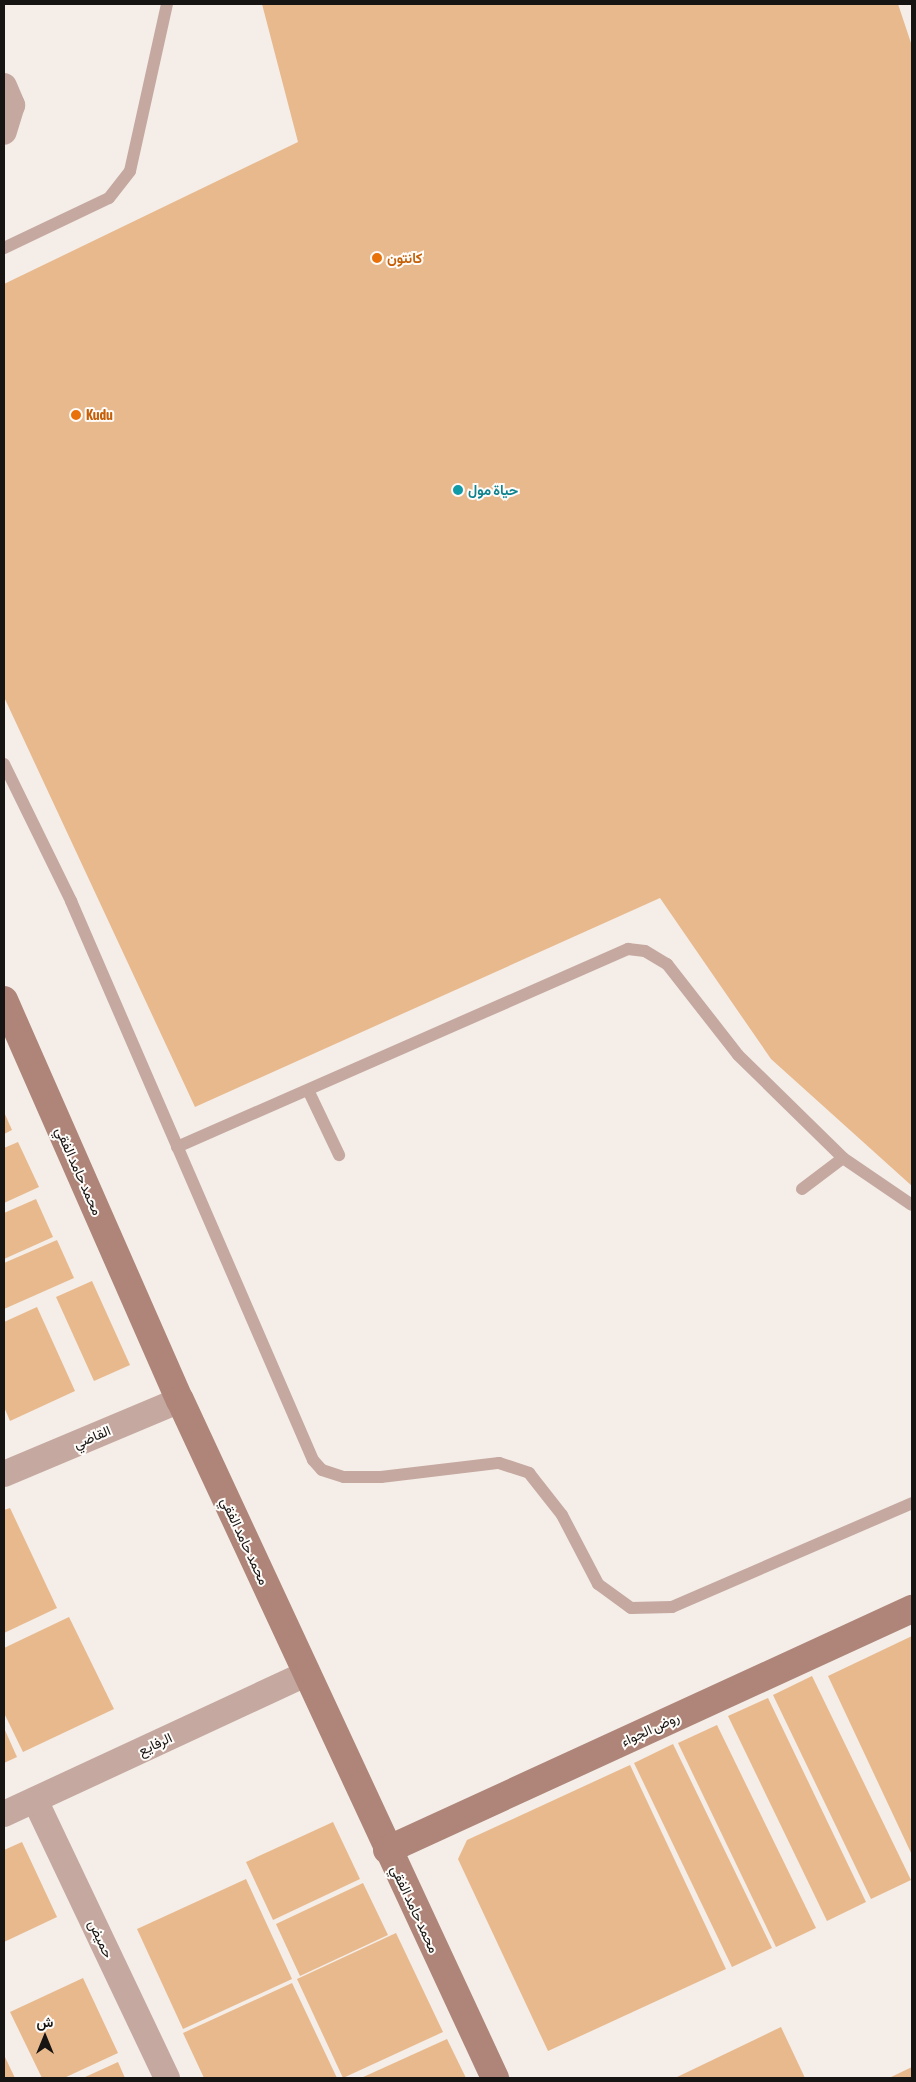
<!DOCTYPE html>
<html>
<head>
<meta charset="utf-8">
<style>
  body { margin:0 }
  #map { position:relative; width:916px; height:2082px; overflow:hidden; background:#f4ede8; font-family:"Asap Condensed",Vazirmatn,sans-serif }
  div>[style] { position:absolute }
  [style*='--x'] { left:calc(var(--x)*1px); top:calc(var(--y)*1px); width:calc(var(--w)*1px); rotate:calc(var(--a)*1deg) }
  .building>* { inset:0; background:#e8b98d }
  .lane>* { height:12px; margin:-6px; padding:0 6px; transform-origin:6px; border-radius:6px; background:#c5a89f }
  .street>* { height:26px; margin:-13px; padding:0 13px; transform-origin:13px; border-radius:13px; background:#c5a89f }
  .secondary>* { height:28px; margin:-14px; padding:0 14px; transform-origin:14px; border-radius:14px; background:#ae8578 }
  .dots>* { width:14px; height:14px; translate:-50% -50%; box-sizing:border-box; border:2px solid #fffbf8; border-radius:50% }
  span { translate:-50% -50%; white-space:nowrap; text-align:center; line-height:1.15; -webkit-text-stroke:4px #fffbf8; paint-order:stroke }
  .food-label { font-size:14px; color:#c56008; font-weight:700 }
  .left { translate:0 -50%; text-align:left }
  .culture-label { font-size:14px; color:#0d838f; font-weight:700 }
  .street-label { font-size:14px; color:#171513 }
  .frame { position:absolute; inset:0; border:5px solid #171513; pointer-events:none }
  .north { position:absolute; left:20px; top:2012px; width:50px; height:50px; -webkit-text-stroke:4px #fffbf8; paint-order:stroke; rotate:0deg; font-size:14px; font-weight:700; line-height:20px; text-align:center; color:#171513 }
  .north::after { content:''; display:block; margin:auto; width:18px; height:22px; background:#171513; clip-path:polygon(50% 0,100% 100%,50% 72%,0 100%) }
</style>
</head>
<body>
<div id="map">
  <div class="building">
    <div style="clip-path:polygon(262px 4px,898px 4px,912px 46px,912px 1186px,771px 1059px,660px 898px,195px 1107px,4px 697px,4px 284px,298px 142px)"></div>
    <div style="clip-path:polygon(4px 1112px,12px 1130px,4px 1134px)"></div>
    <div style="clip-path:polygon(18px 1142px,39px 1187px,4px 1203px,4px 1148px)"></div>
    <div style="clip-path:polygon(36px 1199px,53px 1237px,4px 1259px,4px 1213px)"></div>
    <div style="clip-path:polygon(57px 1240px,74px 1278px,4px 1309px,4px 1263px)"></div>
    <div style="clip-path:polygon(92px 1281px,130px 1365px,94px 1381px,56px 1297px)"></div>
    <div style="clip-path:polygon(37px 1307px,75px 1391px,10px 1421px,4px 1407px,4px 1322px)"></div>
    <div style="clip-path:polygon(10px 1508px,57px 1608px,4px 1633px,4px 1510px)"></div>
    <div style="clip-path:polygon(69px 1617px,114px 1709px,23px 1752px,4px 1713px,4px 1648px)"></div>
    <div style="clip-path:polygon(912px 1636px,912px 1855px,828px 1676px)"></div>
    <div style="clip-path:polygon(812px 1676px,911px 1880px,871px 1899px,773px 1695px)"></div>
    <div style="clip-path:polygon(768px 1698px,866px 1902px,827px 1921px,728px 1716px)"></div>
    <div style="clip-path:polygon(717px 1725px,816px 1928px,776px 1947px,678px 1743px)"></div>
    <div style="clip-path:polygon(4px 1728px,17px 1757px,4px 1763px)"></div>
    <div style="clip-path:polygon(673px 1744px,772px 1948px,732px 1967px,634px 1763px)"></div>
    <div style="clip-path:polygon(630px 1765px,726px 1969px,548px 2051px,458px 1859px,467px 1840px)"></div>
    <div style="clip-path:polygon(333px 1822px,360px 1879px,273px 1920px,246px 1862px)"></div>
    <div style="clip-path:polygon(22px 1842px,57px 1917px,4px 1942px,4px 1850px)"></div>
    <div style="clip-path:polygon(246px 1879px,292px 1979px,183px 2029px,137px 1929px)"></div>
    <div style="clip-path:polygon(363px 1883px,388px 1935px,300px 1976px,276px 1924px)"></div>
    <div style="clip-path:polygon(396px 1933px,443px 2032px,343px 2078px,297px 1979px)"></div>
    <div style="clip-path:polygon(83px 1978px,118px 2053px,64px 2078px,42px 2078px,10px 2012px)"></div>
    <div style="clip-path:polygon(292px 1983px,337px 2078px,204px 2078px,183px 2033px)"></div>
    <div style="clip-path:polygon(781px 2027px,805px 2078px,675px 2078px)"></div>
    <div style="clip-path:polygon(447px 2039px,466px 2078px,361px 2078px)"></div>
    <div style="clip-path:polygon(4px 2055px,15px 2078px,4px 2078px)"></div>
    <div style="clip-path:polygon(118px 2062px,125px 2078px,83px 2078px)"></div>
    <div style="clip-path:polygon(912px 2067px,912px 2078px,889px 2078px)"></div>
  </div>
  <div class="lane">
    <div style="--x:4;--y:248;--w:116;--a:-25.5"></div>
    <div style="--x:109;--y:198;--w:34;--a:-52"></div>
    <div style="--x:130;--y:171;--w:171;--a:-77.5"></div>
    <div style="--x:4;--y:764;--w:153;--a:63.9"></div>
    <div style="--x:71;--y:901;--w:609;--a:66.59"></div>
    <div style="--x:313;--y:1460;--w:13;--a:48"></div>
    <div style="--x:322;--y:1470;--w:23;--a:18"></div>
    <div style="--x:344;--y:1477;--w:37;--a:0"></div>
    <div style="--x:381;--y:1477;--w:119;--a:-6.8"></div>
    <div style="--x:499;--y:1463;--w:32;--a:18"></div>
    <div style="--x:529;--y:1473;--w:53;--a:51.8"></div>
    <div style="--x:562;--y:1515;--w:78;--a:62.4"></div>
    <div style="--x:598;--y:1584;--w:41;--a:36"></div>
    <div style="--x:631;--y:1608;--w:41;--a:-1.4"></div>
    <div style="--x:672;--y:1607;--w:262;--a:-23.4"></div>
    <div style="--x:309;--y:1092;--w:70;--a:64.5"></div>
    <div style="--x:177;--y:1147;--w:493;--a:-23.7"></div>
    <div style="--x:628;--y:949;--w:17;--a:7"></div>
    <div style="--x:645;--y:951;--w:26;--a:31"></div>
    <div style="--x:667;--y:964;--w:115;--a:52"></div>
    <div style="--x:738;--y:1055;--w:147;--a:44.4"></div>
    <div style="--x:843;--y:1158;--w:83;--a:34.3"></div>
    <div style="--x:802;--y:1189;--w:51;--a:-37.1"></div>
  </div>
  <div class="street">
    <div style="--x:4;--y:86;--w:21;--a:67"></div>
    <div style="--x:12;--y:105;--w:28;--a:107"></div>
    <div style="--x:4;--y:1474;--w:191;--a:-22.8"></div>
    <div style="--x:35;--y:1800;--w:308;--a:64.6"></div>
    <div style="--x:4;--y:1814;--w:333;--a:-24.9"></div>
  </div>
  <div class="secondary">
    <div style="--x:4;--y:1000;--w:437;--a:66.3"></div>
    <div style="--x:180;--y:1400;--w:748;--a:65.08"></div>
    <div style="--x:387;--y:1850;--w:578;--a:-24.66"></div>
  </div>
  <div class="dots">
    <div style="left:377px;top:258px;background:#e8710a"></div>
    <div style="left:76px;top:415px;background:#e8710a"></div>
    <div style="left:458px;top:490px;background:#0f9aa8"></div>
  </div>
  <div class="food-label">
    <span class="left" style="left:387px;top:258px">كانتون</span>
    <span class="left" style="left:86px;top:415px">Kudu</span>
  </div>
  <div class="culture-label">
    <span class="left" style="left:468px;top:490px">حياة مول</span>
  </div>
  <div class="street-label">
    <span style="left:79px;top:1171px;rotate:66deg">محمد حامد الفقي</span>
    <span style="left:92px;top:1437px;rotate:-23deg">القاضي</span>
    <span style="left:245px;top:1541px;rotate:65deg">محمد حامد الفقي</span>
    <span style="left:650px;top:1729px;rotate:-25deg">روض الجواء</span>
    <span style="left:155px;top:1744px;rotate:-25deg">الرفايع</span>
    <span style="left:415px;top:1909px;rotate:65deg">محمد حامد الفقي</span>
    <span style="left:101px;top:1939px;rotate:65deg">حميض</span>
  </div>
  <div class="frame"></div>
  <div class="north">ش</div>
</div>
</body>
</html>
